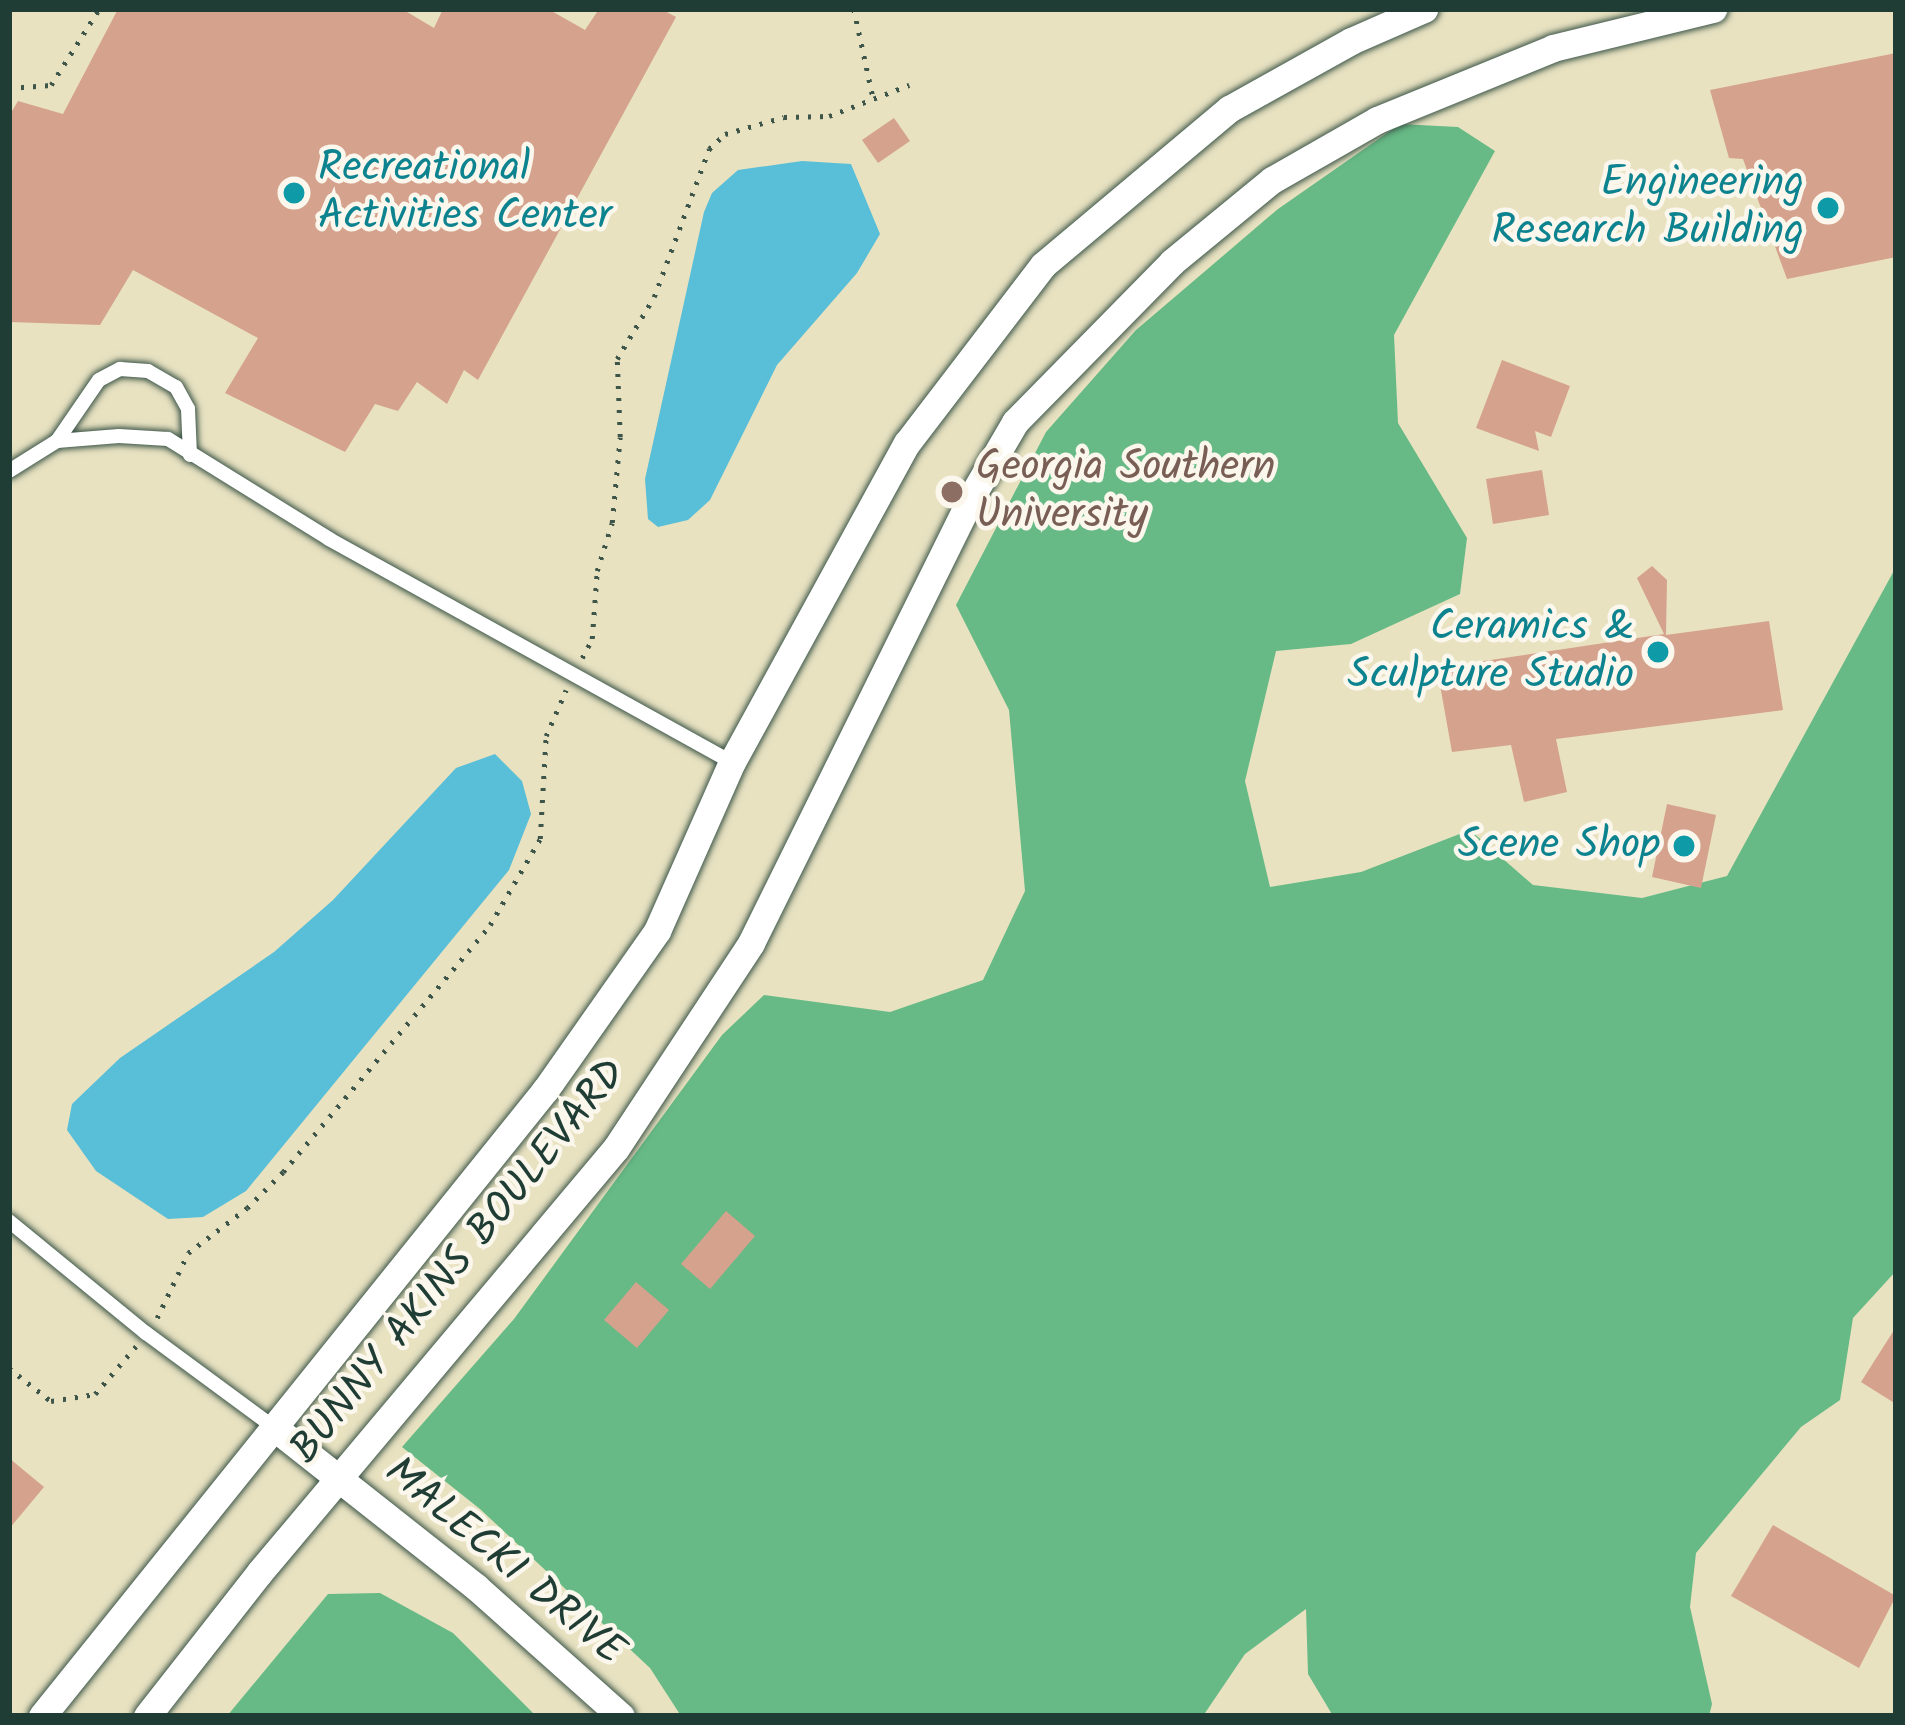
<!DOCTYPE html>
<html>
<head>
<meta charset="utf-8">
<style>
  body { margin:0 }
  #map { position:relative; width:1905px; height:1725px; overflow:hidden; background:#e8e2c1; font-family:Kalam,sans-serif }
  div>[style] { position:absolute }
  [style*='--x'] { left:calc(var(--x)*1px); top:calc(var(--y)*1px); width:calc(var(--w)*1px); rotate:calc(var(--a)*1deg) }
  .forest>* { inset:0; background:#67ba86 }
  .water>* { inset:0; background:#59bed7 }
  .building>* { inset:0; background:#d5a28d }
  .path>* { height:4.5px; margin-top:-2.25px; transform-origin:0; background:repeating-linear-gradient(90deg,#3d5649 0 3px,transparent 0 12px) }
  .roads { filter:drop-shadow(0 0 3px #3d5649) drop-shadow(0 0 3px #3d5649) }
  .lane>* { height:14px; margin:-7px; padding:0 7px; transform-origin:7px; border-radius:7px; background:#fff }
  .street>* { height:27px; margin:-13.5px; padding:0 13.5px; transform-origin:13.5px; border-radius:13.5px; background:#fff }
  .dots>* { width:33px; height:33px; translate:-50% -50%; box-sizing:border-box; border:6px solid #fbf7ec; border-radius:50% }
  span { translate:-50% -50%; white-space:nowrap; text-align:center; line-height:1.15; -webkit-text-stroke:9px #fbf7ec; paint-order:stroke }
  .culture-label { font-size:42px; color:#0d838f }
  .left { translate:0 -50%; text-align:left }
  .right { translate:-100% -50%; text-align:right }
  .education-label { font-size:42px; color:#785e54 }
  .street-label { font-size:42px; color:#1f3d34 }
  .frame { position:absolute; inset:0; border:12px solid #1f3d34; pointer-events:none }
</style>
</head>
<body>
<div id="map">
  <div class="forest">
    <div style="clip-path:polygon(1400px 124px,1458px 127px,1495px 151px,1394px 335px,1398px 423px,1467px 538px,1460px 594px,1351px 644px,1276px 651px,1245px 781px,1270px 887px,1361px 872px,1470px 830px,1533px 885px,1642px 898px,1727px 876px,1896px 567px,1896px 1271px,1853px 1318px,1840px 1400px,1801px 1427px,1696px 1553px,1690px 1607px,1712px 1704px,1709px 1716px,1333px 1716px,1308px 1674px,1306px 1609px,1245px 1654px,1203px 1716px,681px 1716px,650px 1668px,480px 1509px,402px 1447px,514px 1319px,722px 1035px,764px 995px,890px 1012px,983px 980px,1025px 891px,1009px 710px,956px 605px,1046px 432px,1136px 330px,1278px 209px)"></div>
    <div style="clip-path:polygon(380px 1593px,453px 1633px,536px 1716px,227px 1716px,328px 1594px)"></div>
  </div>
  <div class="water">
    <div style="clip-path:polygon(802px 161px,851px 164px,880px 234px,857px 273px,777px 365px,710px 500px,688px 520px,658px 527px,648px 519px,645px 479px,704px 212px,712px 193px,738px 170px)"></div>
    <div style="clip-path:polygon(495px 754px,522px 781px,531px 814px,509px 870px,246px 1191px,203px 1217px,168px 1219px,96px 1171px,67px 1130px,72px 1104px,120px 1058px,274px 952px,333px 900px,456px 768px)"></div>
  </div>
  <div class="building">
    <div style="clip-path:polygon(118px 9px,402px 9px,434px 28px,443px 9px,548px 9px,585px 30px,599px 9px,661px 9px,676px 17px,478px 380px,464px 370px,447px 404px,417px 382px,398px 411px,375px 404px,345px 452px,225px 393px,258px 338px,133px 270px,100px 325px,9px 322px,9px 116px,18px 101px,63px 114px)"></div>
    <div style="clip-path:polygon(1896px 53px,1896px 257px,1787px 279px,1743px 159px,1729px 158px,1710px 90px)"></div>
    <div style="clip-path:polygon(894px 118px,910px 141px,878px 163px,862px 140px)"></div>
    <div style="clip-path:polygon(1502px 360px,1570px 386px,1551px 437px,1535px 431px,1539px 451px,1476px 428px)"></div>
    <div style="clip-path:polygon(1542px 470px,1549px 515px,1493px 524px,1486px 479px)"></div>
    <div style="clip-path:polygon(1652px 566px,1667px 580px,1666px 635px,1769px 621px,1783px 710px,1556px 739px,1567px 792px,1524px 802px,1511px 745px,1452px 752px,1437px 668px,1664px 634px,1637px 578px)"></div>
    <div style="clip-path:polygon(1667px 804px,1716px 815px,1701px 888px,1652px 877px)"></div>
    <div style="clip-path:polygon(726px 1211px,755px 1236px,710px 1289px,681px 1264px)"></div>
    <div style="clip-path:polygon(636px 1282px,669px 1310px,637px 1348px,604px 1320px)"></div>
    <div style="clip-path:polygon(1896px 1327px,1896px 1404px,1861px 1382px)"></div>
    <div style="clip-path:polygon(9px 1458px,44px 1487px,9px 1529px)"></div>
    <div style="clip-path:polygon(1773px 1525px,1896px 1596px,1859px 1668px,1731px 1596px)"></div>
  </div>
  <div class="path">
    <div style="--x:854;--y:9;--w:90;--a:77.8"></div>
    <div style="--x:9;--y:88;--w:42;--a:-4.1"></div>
    <div style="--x:51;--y:85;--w:90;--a:-57.7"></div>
    <div style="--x:582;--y:658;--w:21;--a:-62"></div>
    <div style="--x:592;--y:639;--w:68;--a:-85.8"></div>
    <div style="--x:597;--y:571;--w:50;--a:-72.6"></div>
    <div style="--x:612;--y:523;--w:86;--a:-84.7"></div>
    <div style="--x:620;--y:437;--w:78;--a:-92.2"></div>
    <div style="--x:617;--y:359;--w:72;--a:-59.2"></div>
    <div style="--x:654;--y:297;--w:158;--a:-69.6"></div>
    <div style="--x:709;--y:149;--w:22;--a:-43"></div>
    <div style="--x:725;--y:134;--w:61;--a:-16.1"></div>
    <div style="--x:784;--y:117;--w:45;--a:-1.3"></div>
    <div style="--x:829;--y:116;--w:86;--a:-21.2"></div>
    <div style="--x:157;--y:1318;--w:72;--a:-64.5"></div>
    <div style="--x:188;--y:1253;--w:74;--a:-37.3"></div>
    <div style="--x:247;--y:1208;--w:51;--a:-45"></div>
    <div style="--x:283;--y:1172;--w:322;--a:-50"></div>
    <div style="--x:490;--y:925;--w:99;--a:-59.8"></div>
    <div style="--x:540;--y:839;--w:103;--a:-86.7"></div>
    <div style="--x:546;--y:736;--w:50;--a:-66.5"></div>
    <div style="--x:9;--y:1368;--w:53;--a:38.2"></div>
    <div style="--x:51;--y:1401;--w:45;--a:-9"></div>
    <div style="--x:95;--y:1394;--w:63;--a:-49.5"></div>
  </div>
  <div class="roads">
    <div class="lane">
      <div style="--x:57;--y:441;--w:74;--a:-55.5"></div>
      <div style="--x:99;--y:380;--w:24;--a:-28"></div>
      <div style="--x:120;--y:369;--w:28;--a:4"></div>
      <div style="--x:148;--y:371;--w:32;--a:30"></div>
      <div style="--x:176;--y:387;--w:25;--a:61"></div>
      <div style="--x:188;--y:409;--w:46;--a:87.5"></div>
      <div style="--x:9;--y:471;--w:57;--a:-32"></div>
      <div style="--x:57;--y:441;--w:62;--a:-4.6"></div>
      <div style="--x:119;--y:436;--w:49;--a:3.5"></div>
      <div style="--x:168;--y:439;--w:190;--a:31.8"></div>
      <div style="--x:329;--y:539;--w:461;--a:29"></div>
      <div style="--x:9;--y:1221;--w:177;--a:39.3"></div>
      <div style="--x:146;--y:1333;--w:160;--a:36.4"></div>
    </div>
    <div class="street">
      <div style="--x:276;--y:1429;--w:255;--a:38.3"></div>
      <div style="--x:476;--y:1587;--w:194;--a:41.7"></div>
      <div style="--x:42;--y:1716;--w:804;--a:-51.21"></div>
      <div style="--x:546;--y:1089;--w:193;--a:-54.9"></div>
      <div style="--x:657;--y:931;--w:185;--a:-66.1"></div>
      <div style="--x:732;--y:762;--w:364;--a:-61.3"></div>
      <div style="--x:907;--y:443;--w:224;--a:-52.6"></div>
      <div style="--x:1043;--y:265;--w:243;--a:-40"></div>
      <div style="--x:1229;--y:109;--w:140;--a:-29.1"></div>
      <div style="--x:1351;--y:41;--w:80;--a:-23.7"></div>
      <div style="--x:147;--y:1716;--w:182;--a:-51.9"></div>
      <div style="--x:259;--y:1573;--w:555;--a:-49.97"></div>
      <div style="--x:616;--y:1148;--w:245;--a:-56.6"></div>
      <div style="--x:751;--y:943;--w:501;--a:-63.69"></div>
      <div style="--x:973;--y:494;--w:83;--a:-59.7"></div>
      <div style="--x:1015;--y:422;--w:224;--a:-45.5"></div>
      <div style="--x:1172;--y:262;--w:129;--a:-39.4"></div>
      <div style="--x:1272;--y:180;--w:121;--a:-29.7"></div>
      <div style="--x:1377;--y:120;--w:190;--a:-22.2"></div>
      <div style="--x:1553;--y:48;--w:165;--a:-13.7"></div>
    </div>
  </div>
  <div class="dots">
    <div style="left:294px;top:193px;background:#0f9aa8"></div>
    <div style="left:1828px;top:208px;background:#0f9aa8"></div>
    <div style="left:952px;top:492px;background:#8d6e63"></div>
    <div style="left:1658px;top:652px;background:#0f9aa8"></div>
    <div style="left:1684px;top:846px;background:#0f9aa8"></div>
  </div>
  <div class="culture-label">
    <span class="left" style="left:318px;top:193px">Recreational<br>Activities Center</span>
    <span class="right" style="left:1804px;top:208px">Engineering<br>Research Building</span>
    <span class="right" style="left:1634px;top:652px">Ceramics &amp;<br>Sculpture Studio</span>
    <span class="right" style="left:1660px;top:846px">Scene Shop</span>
  </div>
  <div class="education-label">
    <span class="left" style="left:976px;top:492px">Georgia Southern<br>University</span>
  </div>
  <div class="street-label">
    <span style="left:459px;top:1262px;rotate:-51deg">BUNNY AKINS BOULEVARD</span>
    <span style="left:504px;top:1562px;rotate:40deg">MALECKI DRIVE</span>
  </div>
  <div class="frame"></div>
</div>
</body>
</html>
